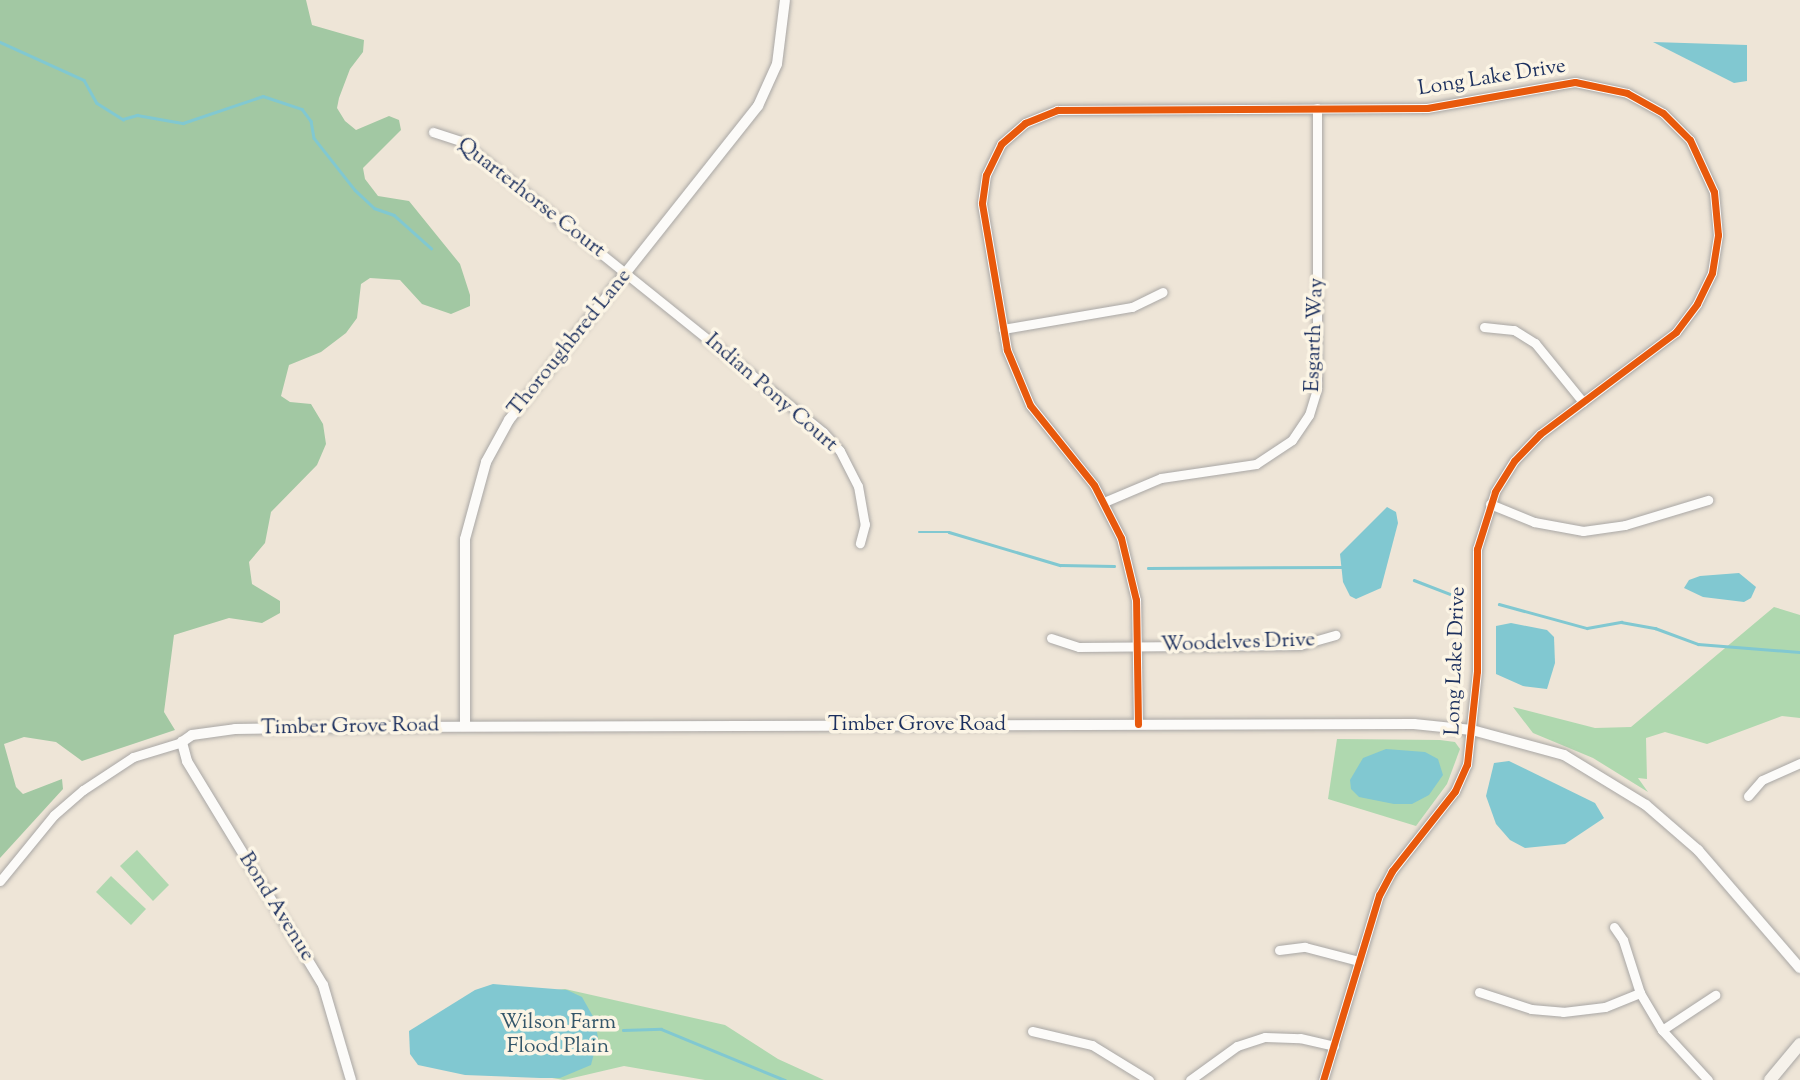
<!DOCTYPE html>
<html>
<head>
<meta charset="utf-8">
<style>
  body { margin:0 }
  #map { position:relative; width:1800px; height:1080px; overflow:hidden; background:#eee5d7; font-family:"Sorts Mill Goudy",serif }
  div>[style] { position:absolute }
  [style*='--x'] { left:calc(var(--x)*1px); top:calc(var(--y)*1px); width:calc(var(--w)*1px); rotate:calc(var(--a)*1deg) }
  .green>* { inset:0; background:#afd8af }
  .forest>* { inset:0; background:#a2c8a3 }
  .water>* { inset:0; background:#81c8d1 }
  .stream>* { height:2.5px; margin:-1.25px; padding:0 1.25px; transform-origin:1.25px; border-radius:1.25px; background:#81c8d1 }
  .roads { filter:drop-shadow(0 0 2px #a9a7a5) drop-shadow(0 0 2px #a9a7a5) }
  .minor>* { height:9px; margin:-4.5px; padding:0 4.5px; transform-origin:4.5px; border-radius:4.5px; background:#fcfbf9 }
  .tertiary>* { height:10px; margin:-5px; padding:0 5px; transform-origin:5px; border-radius:5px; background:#fcfbf9 }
  .secondary>* { height:12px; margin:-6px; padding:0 6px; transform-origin:6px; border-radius:6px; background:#f6f2eb }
  .cycleway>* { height:7px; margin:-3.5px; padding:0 3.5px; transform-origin:3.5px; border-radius:3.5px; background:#e8590c }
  span { translate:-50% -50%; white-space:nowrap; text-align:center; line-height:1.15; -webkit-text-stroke:7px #fcf5e5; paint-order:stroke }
  .street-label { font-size:21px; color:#1b2f5e }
  .park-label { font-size:21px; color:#33566a }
</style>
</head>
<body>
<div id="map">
  <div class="green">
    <div style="clip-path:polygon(1774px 607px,1800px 615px,1800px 718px,1782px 716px,1707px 744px,1665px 732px,1646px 738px,1647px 779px,1638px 778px,1648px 792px,1593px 758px,1533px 733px,1513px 707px,1595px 728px,1631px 727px)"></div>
    <div style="clip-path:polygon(1337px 739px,1440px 740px,1455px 742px,1460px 749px,1447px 784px,1416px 826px,1328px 799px)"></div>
    <div style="clip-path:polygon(137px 850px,169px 885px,153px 901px,120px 866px)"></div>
    <div style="clip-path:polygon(111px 876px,146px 909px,131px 925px,96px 892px)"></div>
    <div style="clip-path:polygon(565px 989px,725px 1025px,778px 1059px,824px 1080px,705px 1080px,624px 1066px,564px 1080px,522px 1073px,513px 995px)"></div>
  </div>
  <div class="forest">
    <div style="clip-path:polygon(0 0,306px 0,312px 25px,364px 40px,363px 52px,350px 69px,339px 98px,337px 108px,345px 121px,356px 130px,389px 116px,399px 120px,401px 130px,363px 168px,365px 179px,378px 196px,409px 201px,460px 264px,470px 295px,470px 306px,451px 314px,422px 304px,400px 280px,370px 278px,361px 284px,357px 318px,346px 333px,321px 352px,289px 365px,281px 396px,290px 402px,311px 404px,323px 424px,326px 444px,317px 465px,271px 512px,265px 543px,249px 562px,252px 584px,280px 601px,280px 613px,262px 623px,229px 618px,174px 635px,164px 712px,175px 730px,82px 761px,56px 742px,24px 737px,4px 744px,16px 787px,23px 794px,62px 779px,63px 789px,0 858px)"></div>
  </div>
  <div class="water">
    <div style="clip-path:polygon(1653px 42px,1747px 45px,1747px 81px,1734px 83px)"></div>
    <div style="clip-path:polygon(1387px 507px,1396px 512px,1398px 523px,1381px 588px,1356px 599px,1350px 596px,1343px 582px,1340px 554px)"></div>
    <div style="clip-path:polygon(1739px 573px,1756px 587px,1751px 598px,1744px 602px,1703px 597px,1684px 588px,1689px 580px,1700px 576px)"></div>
    <div style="clip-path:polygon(1511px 623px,1547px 630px,1554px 637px,1555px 663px,1547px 689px,1523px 686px,1496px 674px,1496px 626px)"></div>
    <div style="clip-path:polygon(1386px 749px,1425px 752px,1438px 759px,1443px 775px,1429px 795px,1412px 804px,1394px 804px,1359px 797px,1351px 789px,1350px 780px,1363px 758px)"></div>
    <div style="clip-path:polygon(1509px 761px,1595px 803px,1604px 818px,1565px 844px,1525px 848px,1510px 840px,1496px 824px,1486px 796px,1494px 763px)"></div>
    <div style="clip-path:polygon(493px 984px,567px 990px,582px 997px,595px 1020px,598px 1038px,591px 1065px,560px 1078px,540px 1078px,465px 1075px,418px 1065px,410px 1054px,409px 1031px,475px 990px)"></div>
  </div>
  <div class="stream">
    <div style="--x:0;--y:42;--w:92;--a:24.3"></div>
    <div style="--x:84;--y:80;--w:26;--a:61"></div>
    <div style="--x:97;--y:103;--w:31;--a:32"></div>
    <div style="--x:123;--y:119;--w:15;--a:-16"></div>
    <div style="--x:137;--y:115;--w:47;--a:9.9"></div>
    <div style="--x:183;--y:123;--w:84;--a:-18.6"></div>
    <div style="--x:263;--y:96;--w:41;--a:18.4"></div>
    <div style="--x:302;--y:109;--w:15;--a:53"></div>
    <div style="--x:311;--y:121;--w:17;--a:80"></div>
    <div style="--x:314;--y:138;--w:66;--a:51.7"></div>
    <div style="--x:355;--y:190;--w:26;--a:43"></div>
    <div style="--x:374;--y:208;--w:21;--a:19"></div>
    <div style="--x:394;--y:215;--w:50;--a:41.7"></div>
    <div style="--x:919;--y:532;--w:30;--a:0"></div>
    <div style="--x:949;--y:532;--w:116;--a:16.6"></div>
    <div style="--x:1060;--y:565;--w:54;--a:1.1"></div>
    <div style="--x:1148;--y:568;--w:193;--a:-0.3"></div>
    <div style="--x:1414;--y:580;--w:47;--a:21.1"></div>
    <div style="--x:1499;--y:604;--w:91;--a:15.3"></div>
    <div style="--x:1587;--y:628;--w:35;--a:-10"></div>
    <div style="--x:1621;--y:622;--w:35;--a:10"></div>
    <div style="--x:1655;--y:628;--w:46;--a:20.4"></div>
    <div style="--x:1698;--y:644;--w:102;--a:4.5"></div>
    <div style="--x:623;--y:1030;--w:38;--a:-2"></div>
    <div style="--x:661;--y:1029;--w:134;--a:22.4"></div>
  </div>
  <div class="roads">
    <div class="minor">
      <div style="--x:433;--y:132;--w:29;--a:18"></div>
      <div style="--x:461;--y:141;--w:464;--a:38.8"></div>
      <div style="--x:823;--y:432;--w:25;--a:48"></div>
      <div style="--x:840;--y:451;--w:39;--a:63"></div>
      <div style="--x:858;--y:486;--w:39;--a:80"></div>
      <div style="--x:865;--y:524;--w:20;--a:105"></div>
      <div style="--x:1484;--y:327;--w:30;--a:6"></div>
      <div style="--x:1514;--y:330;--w:25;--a:32"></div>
      <div style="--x:1535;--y:343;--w:76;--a:50.9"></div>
      <div style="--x:1003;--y:329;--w:131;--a:-9.7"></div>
      <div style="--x:1132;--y:307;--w:34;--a:-26"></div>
      <div style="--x:1104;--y:502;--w:62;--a:-22.8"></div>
      <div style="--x:1161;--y:478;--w:96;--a:-8.4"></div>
      <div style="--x:1256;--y:464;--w:43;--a:-33.7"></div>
      <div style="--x:1292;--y:440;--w:30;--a:-56"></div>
      <div style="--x:1309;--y:415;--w:28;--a:-73"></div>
      <div style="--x:1317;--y:388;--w:280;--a:-90"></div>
      <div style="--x:1490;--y:504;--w:48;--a:22.2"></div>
      <div style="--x:1534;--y:522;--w:50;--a:10.4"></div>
      <div style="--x:1583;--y:531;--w:42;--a:-8.1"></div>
      <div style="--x:1625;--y:525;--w:87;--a:-16.8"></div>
      <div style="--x:1051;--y:638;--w:29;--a:18"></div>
      <div style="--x:1079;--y:647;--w:221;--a:-0.5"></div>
      <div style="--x:1300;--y:645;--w:37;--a:-16"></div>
      <div style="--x:1138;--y:724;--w:124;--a:-90.9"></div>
      <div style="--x:1136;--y:600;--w:64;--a:-103.6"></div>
      <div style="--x:1121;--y:538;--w:59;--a:-117"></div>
      <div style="--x:1094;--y:485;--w:102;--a:-128.7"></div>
      <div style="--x:1030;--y:405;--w:60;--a:-112.7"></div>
      <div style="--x:1007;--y:350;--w:149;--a:-99.7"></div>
      <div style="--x:982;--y:203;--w:28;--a:-82"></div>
      <div style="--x:986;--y:175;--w:34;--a:-64"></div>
      <div style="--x:1001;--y:144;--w:32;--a:-41"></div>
      <div style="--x:1025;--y:123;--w:35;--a:-22"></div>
      <div style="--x:1057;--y:110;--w:370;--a:-0.3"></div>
      <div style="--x:1427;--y:108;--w:150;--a:-10"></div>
      <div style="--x:1575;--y:82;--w:53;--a:11.9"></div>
      <div style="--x:1627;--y:93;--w:41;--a:29.1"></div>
      <div style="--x:1663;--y:113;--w:38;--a:45"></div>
      <div style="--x:1690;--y:140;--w:57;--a:65.2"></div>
      <div style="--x:1714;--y:192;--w:43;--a:84.7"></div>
      <div style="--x:1718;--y:235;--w:38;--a:99"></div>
      <div style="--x:1712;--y:273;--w:34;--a:116"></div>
      <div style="--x:1697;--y:304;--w:35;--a:127"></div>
      <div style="--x:1676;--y:332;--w:170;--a:143.1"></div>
      <div style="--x:1540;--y:434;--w:37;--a:134"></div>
      <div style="--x:1514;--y:461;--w:36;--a:122"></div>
      <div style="--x:1495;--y:492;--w:60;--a:107.5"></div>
      <div style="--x:1477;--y:549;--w:122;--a:90"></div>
      <div style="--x:1477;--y:671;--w:94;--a:96.1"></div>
      <div style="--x:1467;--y:764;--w:30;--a:114"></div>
      <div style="--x:1455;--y:791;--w:102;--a:128.2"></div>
      <div style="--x:1392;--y:871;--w:27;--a:118"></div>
      <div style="--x:1379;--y:895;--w:193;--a:106.8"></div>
      <div style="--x:1748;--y:796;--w:21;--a:-49"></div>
      <div style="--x:1762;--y:780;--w:42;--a:-24.1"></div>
      <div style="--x:0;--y:881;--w:85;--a:-50.7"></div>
      <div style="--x:54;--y:815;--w:38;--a:-41"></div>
      <div style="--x:83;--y:790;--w:60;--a:-33.4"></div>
      <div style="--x:133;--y:757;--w:51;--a:-17"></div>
      <div style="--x:1614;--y:927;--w:16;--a:55"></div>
      <div style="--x:1623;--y:940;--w:56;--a:72.2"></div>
      <div style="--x:1640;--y:993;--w:43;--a:59.3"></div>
      <div style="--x:1662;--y:1030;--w:68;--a:47.4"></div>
      <div style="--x:1279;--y:950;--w:26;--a:-7"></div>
      <div style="--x:1305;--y:947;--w:56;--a:14.5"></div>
      <div style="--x:1479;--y:992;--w:55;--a:18.1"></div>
      <div style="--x:1531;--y:1009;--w:32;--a:5"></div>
      <div style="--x:1563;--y:1012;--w:42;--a:-6.8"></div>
      <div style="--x:1605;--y:1007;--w:38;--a:-22"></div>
      <div style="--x:1662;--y:1030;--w:64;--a:-33.4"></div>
      <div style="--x:1032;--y:1031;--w:62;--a:13.1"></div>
      <div style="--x:1092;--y:1045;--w:67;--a:31.6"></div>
      <div style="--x:1190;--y:1080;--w:58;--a:-35.9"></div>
      <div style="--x:1237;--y:1046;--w:29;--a:-18"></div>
      <div style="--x:1265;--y:1037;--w:35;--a:2"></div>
      <div style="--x:1300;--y:1038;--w:35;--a:13"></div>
    </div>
    <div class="tertiary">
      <div style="--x:465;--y:726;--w:187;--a:-90"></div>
      <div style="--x:465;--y:539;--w:80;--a:-74.7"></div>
      <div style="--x:486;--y:462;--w:48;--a:-61.3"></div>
      <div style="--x:509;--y:420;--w:401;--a:-51.6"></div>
      <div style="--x:758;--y:106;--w:46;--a:-65.7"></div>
      <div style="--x:777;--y:64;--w:64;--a:-82.9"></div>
      <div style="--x:351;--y:1080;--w:99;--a:-106.4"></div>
      <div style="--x:323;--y:985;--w:262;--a:-121.3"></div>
      <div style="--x:187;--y:761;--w:20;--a:-105"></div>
      <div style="--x:182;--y:742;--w:12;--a:-35"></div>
      <div style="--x:192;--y:735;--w:43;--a:-7.9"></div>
      <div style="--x:235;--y:729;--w:133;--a:-0.9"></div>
      <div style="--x:368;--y:727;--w:1046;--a:-0.16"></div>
      <div style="--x:1414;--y:724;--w:58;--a:5.9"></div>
      <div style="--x:1472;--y:730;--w:95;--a:15.2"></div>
      <div style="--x:1564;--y:755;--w:96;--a:31.4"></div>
      <div style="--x:1646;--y:805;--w:69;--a:40.9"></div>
      <div style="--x:1698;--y:850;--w:156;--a:49.2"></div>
    </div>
    <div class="secondary">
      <div style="--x:1770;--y:1080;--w:47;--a:-50.2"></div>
    </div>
  </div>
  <div class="cycleway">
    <div style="--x:1138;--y:724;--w:124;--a:-90.9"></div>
    <div style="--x:1136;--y:600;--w:64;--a:-103.6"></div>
    <div style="--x:1121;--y:538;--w:59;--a:-117"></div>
    <div style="--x:1094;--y:485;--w:102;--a:-128.7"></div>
    <div style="--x:1030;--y:405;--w:60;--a:-112.7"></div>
    <div style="--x:1007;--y:350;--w:149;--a:-99.7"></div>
    <div style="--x:982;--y:203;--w:28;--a:-82"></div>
    <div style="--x:986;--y:175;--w:34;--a:-64"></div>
    <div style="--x:1001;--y:144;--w:32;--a:-41"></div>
    <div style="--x:1025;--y:123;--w:35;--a:-22"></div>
    <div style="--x:1057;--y:110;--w:370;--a:-0.3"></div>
    <div style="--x:1427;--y:108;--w:150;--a:-10"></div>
    <div style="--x:1575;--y:82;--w:53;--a:11.9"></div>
    <div style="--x:1627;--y:93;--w:41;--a:29.1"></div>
    <div style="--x:1663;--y:113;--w:38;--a:45"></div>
    <div style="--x:1690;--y:140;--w:57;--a:65.2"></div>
    <div style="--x:1714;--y:192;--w:43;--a:84.7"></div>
    <div style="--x:1718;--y:235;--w:38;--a:99"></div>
    <div style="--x:1712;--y:273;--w:34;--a:116"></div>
    <div style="--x:1697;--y:304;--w:35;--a:127"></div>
    <div style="--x:1676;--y:332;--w:170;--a:143.1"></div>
    <div style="--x:1540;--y:434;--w:37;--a:134"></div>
    <div style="--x:1514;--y:461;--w:36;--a:122"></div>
    <div style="--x:1495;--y:492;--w:60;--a:107.5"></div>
    <div style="--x:1477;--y:549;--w:122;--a:90"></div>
    <div style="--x:1477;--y:671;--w:94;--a:96.1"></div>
    <div style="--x:1467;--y:764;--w:30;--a:114"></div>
    <div style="--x:1455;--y:791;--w:102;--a:128.2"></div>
    <div style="--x:1392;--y:871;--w:27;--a:118"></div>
    <div style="--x:1379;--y:895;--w:193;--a:106.8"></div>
  </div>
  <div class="street-label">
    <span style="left:1492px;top:78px;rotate:-9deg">Long Lake Drive</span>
    <span style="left:531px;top:198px;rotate:38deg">Quarterhorse Court</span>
    <span style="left:1315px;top:335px;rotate:-88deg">Esgarth Way</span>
    <span style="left:570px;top:343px;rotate:-51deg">Thoroughbred Lane</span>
    <span style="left:771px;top:393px;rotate:41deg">Indian Pony Court</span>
    <span style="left:1238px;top:643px;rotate:-2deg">Woodelves Drive</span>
    <span style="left:1456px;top:661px;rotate:-88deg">Long Lake Drive</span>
    <span style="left:917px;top:725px">Timber Grove Road</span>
    <span style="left:350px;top:727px;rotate:-1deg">Timber Grove Road</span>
    <span style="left:276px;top:907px;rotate:58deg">Bond Avenue</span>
  </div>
  <div class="park-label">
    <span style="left:558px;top:1035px">Wilson Farm<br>Flood Plain</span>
  </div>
</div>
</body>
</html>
